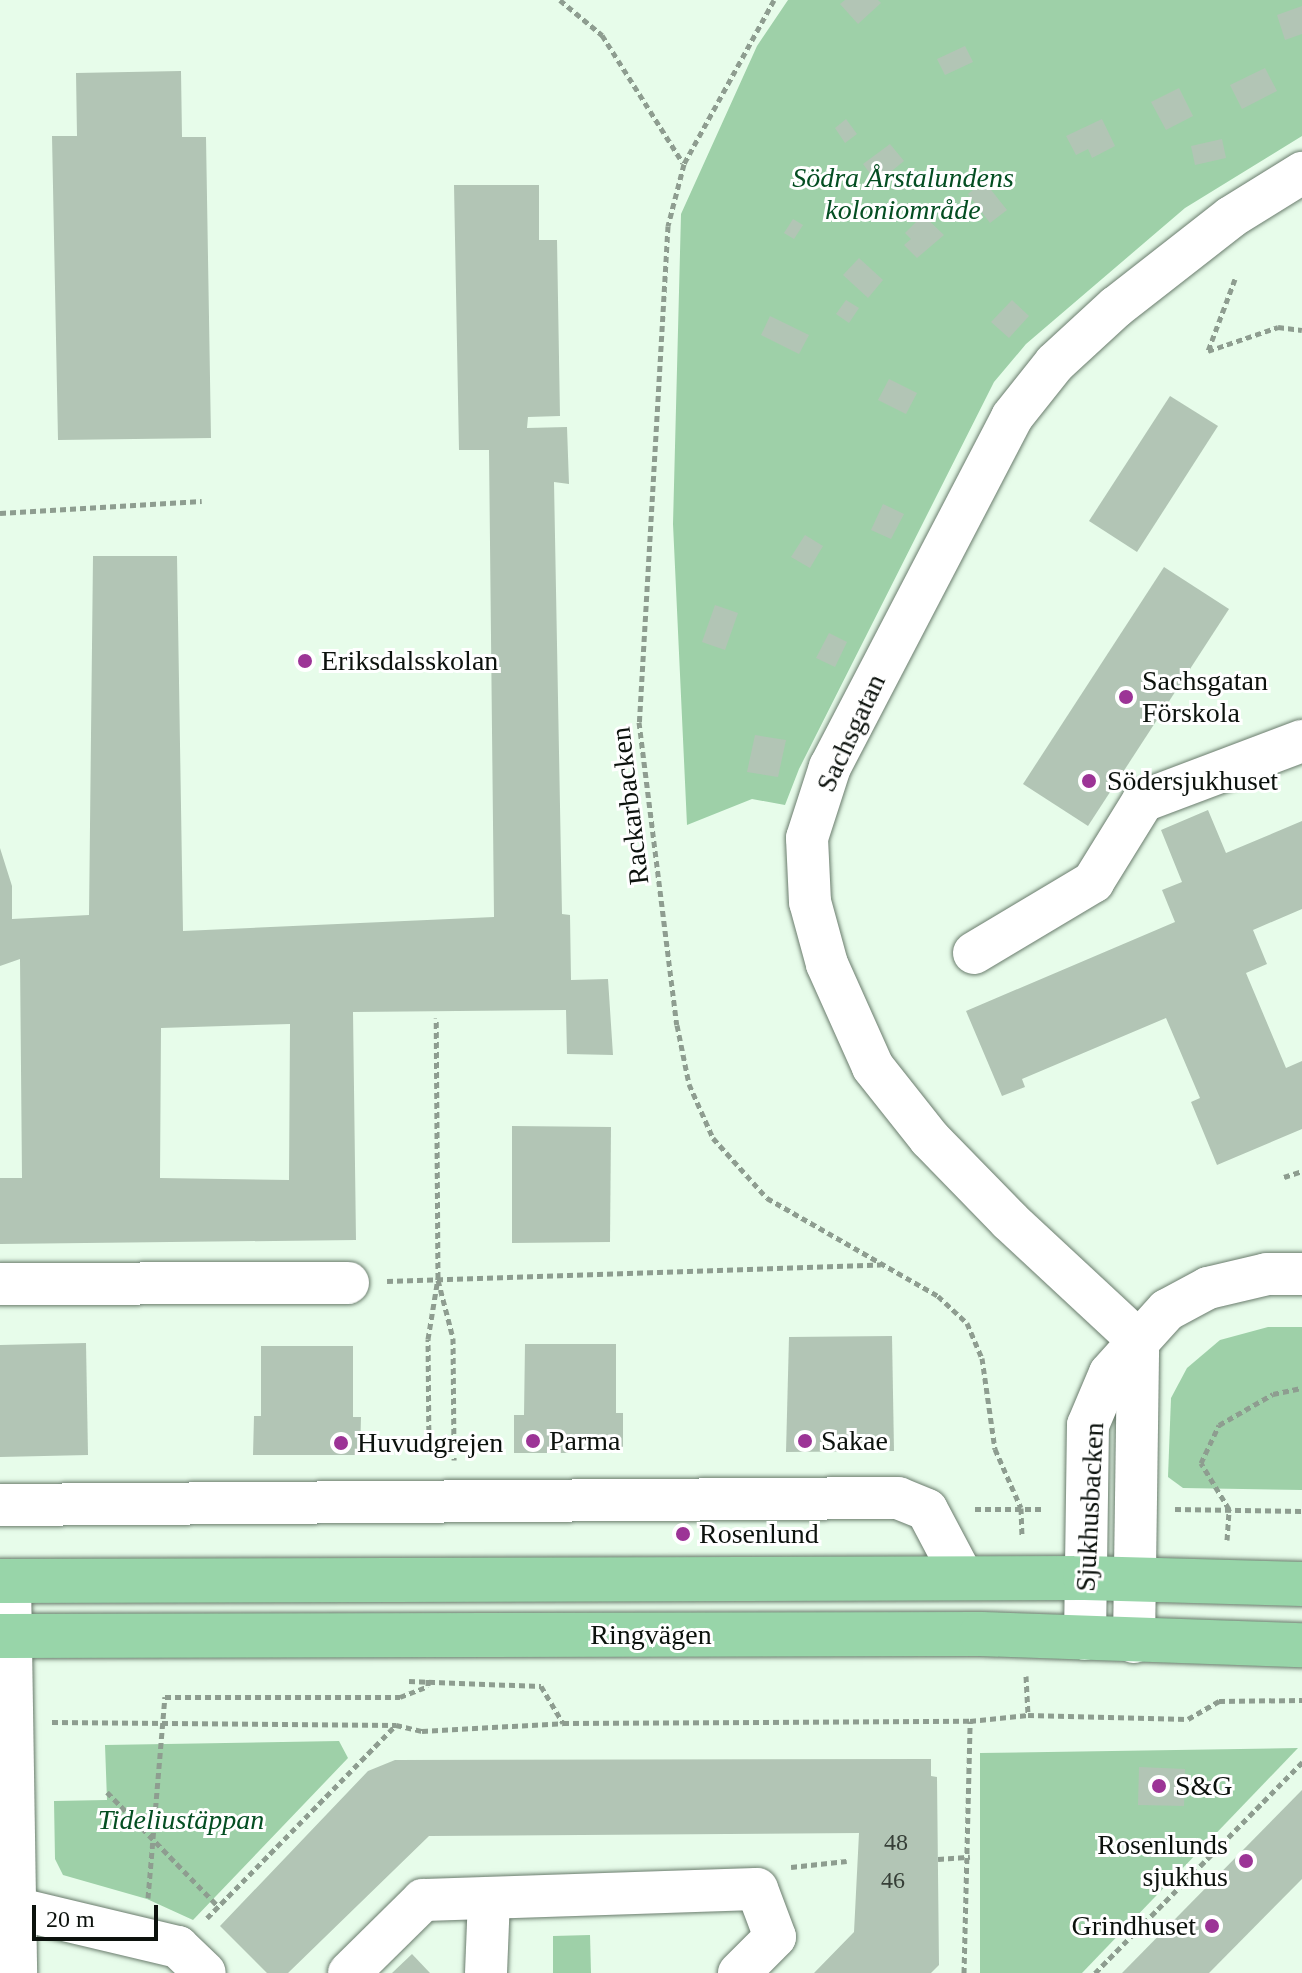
<!DOCTYPE html>
<html>
<head>
<meta charset="utf-8">
<style>
  body { margin:0 }
  #map { position:relative; width:1302px; height:1973px; overflow:hidden; background:#e7fcea; font-family:Georgia,serif }
  div>[style] { position:absolute }
  [style*='--x'] { left:calc(var(--x)*1px); top:calc(var(--y)*1px); width:calc(var(--w)*1px); rotate:calc(var(--a)*1deg) }
  .green>* { inset:0; background:#9ed0a8 }
  .building>* { inset:0; background:#b2c5b5 }
  .path>* { height:5px; margin-top:-2.5px; transform-origin:0; background:repeating-linear-gradient(90deg,#8e9d90 0 6px,transparent 0 10px) }
  .roads { filter:drop-shadow(0 0 2px #6a7c6d) drop-shadow(0 0 2px #6a7c6d) }
  .minor>* { height:42px; margin:-21px; padding:0 21px; transform-origin:21px; border-radius:21px; background:#fff }
  .major>* { height:44px; margin:-22px; padding:0 22px; transform-origin:22px; border-radius:22px; background:#98d5a9 }
  .dots>* { width:22px; height:22px; translate:-50% -50%; box-sizing:border-box; border:4px solid #fff; border-radius:50% }
  span { translate:-50% -50%; white-space:nowrap; text-align:center; line-height:1.15; -webkit-text-stroke:6px #fff; paint-order:stroke }
  .number-label { font-size:24px; color:#363f37 }
  .number-label span { -webkit-text-stroke-width:0 }
  .park-label { font-size:28px; color:#044e22; font-style:italic }
  .poi-label { font-size:28px; color:#0c120d }
  .left { translate:0 -50%; text-align:left }
  .right { translate:-100% -50%; text-align:right }
  .street-label { font-size:28px; color:#0c120d }
  .scale { position:absolute; left:32px; top:1905px; width:126px; height:36px; box-sizing:border-box; border:4px solid #0c120d; border-top:0; padding-left:10px; font-size:24px; line-height:28px; white-space:nowrap; color:#0c120d; -webkit-text-stroke:6px #fff; paint-order:stroke }
</style>
</head>
<body>
<div id="map">
  <div class="green">
    <div style="clip-path:polygon(788px 0,1302px 0,1302px 136px,1185px 208px,1026px 344px,994px 382px,799px 769px,785px 805px,752px 799px,687px 825px,673px 524px,681px 214px,757px 46px)"></div>
    <div style="clip-path:polygon(1268px 1327px,1302px 1327px,1302px 1490px,1183px 1488px,1168px 1477px,1171px 1398px,1187px 1368px,1220px 1340px)"></div>
    <div style="clip-path:polygon(339px 1741px,348px 1758px,193px 1920px,147px 1899px,63px 1875px,55px 1859px,54px 1801px,107px 1800px,105px 1745px)"></div>
    <div style="clip-path:polygon(1298px 1748px,1082px 1973px,980px 1973px,980px 1753px)"></div>
    <div style="clip-path:polygon(590px 1935px,591px 1973px,553px 1973px,553px 1936px)"></div>
  </div>
  <div class="building">
    <div style="clip-path:polygon(845px 0,878px 0,881px 3px,858px 24px,840px 4px)"></div>
    <div style="clip-path:polygon(1302px 6px,1302px 34px,1285px 40px,1277px 15px)"></div>
    <div style="clip-path:polygon(965px 46px,973px 62px,945px 75px,937px 59px)"></div>
    <div style="clip-path:polygon(1265px 68px,1277px 91px,1242px 109px,1230px 85px)"></div>
    <div style="clip-path:polygon(181px 71px,182px 137px,206px 137px,211px 438px,58px 440px,52px 136px,77px 136px,76px 73px)"></div>
    <div style="clip-path:polygon(1179px 88px,1193px 116px,1166px 130px,1151px 102px)"></div>
    <div style="clip-path:polygon(846px 119px,857px 134px,845px 143px,835px 128px)"></div>
    <div style="clip-path:polygon(1102px 119px,1115px 146px,1092px 158px,1088px 149px,1076px 155px,1066px 136px)"></div>
    <div style="clip-path:polygon(1222px 139px,1226px 158px,1195px 165px,1191px 146px)"></div>
    <div style="clip-path:polygon(890px 144px,904px 161px,877px 183px,863px 164px)"></div>
    <div style="clip-path:polygon(984px 181px,1007px 210px,990px 223px,968px 194px)"></div>
    <div style="clip-path:polygon(evenodd,454px 185px,539px 185px,539px 240px,557px 240px,560px 416px,528px 417px,527px 428px,567px 427px,569px 484px,554px 482px,562px 914px,570px 915px,571px 980px,608px 979px,613px 1055px,567px 1054px,566px 1010px,353px 1012px,356px 1240px,0 1244px,0 1178px,22px 1178px,20px 959px,0 966px,0 848px,12px 886px,12px 919px,89px 915px,93px 556px,177px 556px,183px 931px,494px 917px,489px 450px,459px 450px,454px 185px,290px 1024px,289px 1180px,160px 1178px,161px 1028px,290px 1024px)"></div>
    <div style="clip-path:polygon(923px 215px,944px 235px,917px 258px,904px 245px,911px 239px,905px 233px)"></div>
    <div style="clip-path:polygon(793px 219px,803px 225px,794px 239px,784px 233px)"></div>
    <div style="clip-path:polygon(859px 258px,883px 280px,868px 298px,843px 275px)"></div>
    <div style="clip-path:polygon(846px 300px,859px 308px,849px 323px,836px 314px)"></div>
    <div style="clip-path:polygon(1012px 300px,1029px 316px,1009px 338px,991px 322px)"></div>
    <div style="clip-path:polygon(770px 316px,809px 335px,799px 354px,761px 335px)"></div>
    <div style="clip-path:polygon(889px 379px,917px 393px,906px 414px,878px 400px)"></div>
    <div style="clip-path:polygon(1170px 396px,1218px 426px,1137px 552px,1089px 521px)"></div>
    <div style="clip-path:polygon(883px 504px,904px 514px,891px 539px,871px 530px)"></div>
    <div style="clip-path:polygon(805px 535px,823px 546px,810px 568px,791px 557px)"></div>
    <div style="clip-path:polygon(1164px 567px,1229px 609px,1088px 826px,1023px 784px)"></div>
    <div style="clip-path:polygon(715px 605px,738px 613px,725px 650px,702px 642px)"></div>
    <div style="clip-path:polygon(829px 633px,847px 642px,835px 667px,816px 658px)"></div>
    <div style="clip-path:polygon(755px 735px,786px 740px,778px 777px,747px 772px)"></div>
    <div style="clip-path:polygon(1208px 810px,1226px 853px,1302px 821px,1302px 909px,1253px 930px,1267px 964px,1246px 973px,1286px 1068px,1302px 1061px,1302px 1129px,1217px 1165px,1191px 1102px,1200px 1098px,1166px 1018px,1022px 1079px,1025px 1087px,1002px 1096px,966px 1011px,1175px 922px,1162px 890px,1182px 882px,1161px 830px)"></div>
    <div style="clip-path:polygon(512px 1126px,611px 1127px,610px 1242px,512px 1243px)"></div>
    <div style="clip-path:polygon(892px 1336px,894px 1451px,786px 1452px,789px 1337px)"></div>
    <div style="clip-path:polygon(86px 1343px,88px 1455px,0 1457px,0 1345px)"></div>
    <div style="clip-path:polygon(525px 1344px,616px 1344px,616px 1413px,623px 1413px,623px 1453px,514px 1453px,514px 1415px,524px 1415px)"></div>
    <div style="clip-path:polygon(261px 1346px,353px 1346px,353px 1417px,361px 1417px,360px 1455px,253px 1455px,254px 1416px,261px 1416px)"></div>
    <div style="clip-path:polygon(931px 1759px,931px 1776px,937px 1777px,939px 1965px,931px 1973px,814px 1973px,854px 1932px,859px 1833px,429px 1836px,288px 1973px,267px 1973px,220px 1926px,368px 1771px,395px 1760px)"></div>
    <div style="clip-path:polygon(1139px 1767px,1185px 1769px,1184px 1806px,1138px 1805px)"></div>
    <div style="clip-path:polygon(1302px 1790px,1302px 1879px,1209px 1973px,1122px 1973px)"></div>
    <div style="clip-path:polygon(412px 1954px,430px 1973px,392px 1973px)"></div>
  </div>
  <div class="path">
    <div style="--x:560;--y:0;--w:55;--a:39.8"></div>
    <div style="--x:602;--y:35;--w:151;--a:57.7"></div>
    <div style="--x:774;--y:0;--w:187;--a:118.8"></div>
    <div style="--x:684;--y:164;--w:64;--a:104.5"></div>
    <div style="--x:668;--y:226;--w:497;--a:93.3"></div>
    <div style="--x:639;--y:722;--w:305;--a:82.9"></div>
    <div style="--x:677;--y:1025;--w:60;--a:78.5"></div>
    <div style="--x:689;--y:1084;--w:59;--a:66"></div>
    <div style="--x:713;--y:1138;--w:81;--a:48"></div>
    <div style="--x:767;--y:1198;--w:197;--a:29.8"></div>
    <div style="--x:938;--y:1296;--w:40;--a:43"></div>
    <div style="--x:967;--y:1323;--w:38;--a:67"></div>
    <div style="--x:982;--y:1358;--w:92;--a:81.9"></div>
    <div style="--x:995;--y:1449;--w:64;--a:66.2"></div>
    <div style="--x:1021;--y:1508;--w:27;--a:88"></div>
    <div style="--x:1235;--y:279;--w:77;--a:110.6"></div>
    <div style="--x:1208;--y:351;--w:74;--a:-18.9"></div>
    <div style="--x:1278;--y:327;--w:24;--a:7"></div>
    <div style="--x:0;--y:513;--w:202;--a:-3.4"></div>
    <div style="--x:1284;--y:1177;--w:19;--a:-18"></div>
    <div style="--x:438;--y:1280;--w:60;--a:75.5"></div>
    <div style="--x:453;--y:1338;--w:122;--a:89.5"></div>
    <div style="--x:387;--y:1281;--w:494;--a:-1.9"></div>
    <div style="--x:429;--y:1451;--w:112;--a:-90.5"></div>
    <div style="--x:428;--y:1339;--w:62;--a:-80.7"></div>
    <div style="--x:438;--y:1278;--w:260;--a:-90.4"></div>
    <div style="--x:975;--y:1509;--w:70;--a:0"></div>
    <div style="--x:1175;--y:1509;--w:127;--a:0.9"></div>
    <div style="--x:1227;--y:1540;--w:31;--a:-86"></div>
    <div style="--x:1229;--y:1509;--w:54;--a:-121.3"></div>
    <div style="--x:1201;--y:1463;--w:42;--a:-64.7"></div>
    <div style="--x:1219;--y:1425;--w:62;--a:-29.9"></div>
    <div style="--x:1273;--y:1394;--w:30;--a:-12"></div>
    <div style="--x:1026;--y:1676;--w:39;--a:87"></div>
    <div style="--x:409;--y:1681;--w:132;--a:2.2"></div>
    <div style="--x:541;--y:1686;--w:43;--a:59.3"></div>
    <div style="--x:52;--y:1722;--w:344;--a:0.5"></div>
    <div style="--x:396;--y:1725;--w:27;--a:13"></div>
    <div style="--x:422;--y:1731;--w:141;--a:-3.2"></div>
    <div style="--x:563;--y:1723;--w:407;--a:-0.3"></div>
    <div style="--x:970;--y:1721;--w:58;--a:-5.9"></div>
    <div style="--x:1028;--y:1715;--w:160;--a:1.4"></div>
    <div style="--x:1188;--y:1719;--w:36;--a:-30"></div>
    <div style="--x:1219;--y:1701;--w:83;--a:-0.7"></div>
    <div style="--x:107;--y:1792;--w:159;--a:45.8"></div>
    <div style="--x:938;--y:1859;--w:32;--a:-4"></div>
    <div style="--x:791;--y:1867;--w:56;--a:-6.1"></div>
    <div style="--x:148;--y:1898;--w:202;--a:-85.2"></div>
    <div style="--x:165;--y:1697;--w:235;--a:0"></div>
    <div style="--x:400;--y:1697;--w:30;--a:-21"></div>
    <div style="--x:428;--y:1686;--w:7;--a:-90"></div>
    <div style="--x:207;--y:1918;--w:270;--a:-45.6"></div>
    <div style="--x:964;--y:1973;--w:252;--a:-88.6"></div>
    <div style="--x:1095;--y:1973;--w:296;--a:-45.5"></div>
  </div>
  <div class="roads">
    <div class="minor">
      <div style="--x:974;--y:953;--w:139;--a:-30.8"></div>
      <div style="--x:1093;--y:882;--w:95;--a:-58.3"></div>
      <div style="--x:1143;--y:801;--w:170;--a:-20.7"></div>
      <div style="--x:0;--y:1284;--w:348;--a:-0.2"></div>
      <div style="--x:1138;--y:1340;--w:175;--a:-137.1"></div>
      <div style="--x:1010;--y:1221;--w:115;--a:-134.3"></div>
      <div style="--x:930;--y:1139;--w:92;--a:-128.4"></div>
      <div style="--x:873;--y:1067;--w:113;--a:-114.1"></div>
      <div style="--x:827;--y:964;--w:64;--a:-105.3"></div>
      <div style="--x:810;--y:902;--w:64;--a:-92.7"></div>
      <div style="--x:807;--y:838;--w:75;--a:-72.1"></div>
      <div style="--x:830;--y:767;--w:394;--a:-62.5"></div>
      <div style="--x:1012;--y:417;--w:69;--a:-51.5"></div>
      <div style="--x:1055;--y:363;--w:83;--a:-42.6"></div>
      <div style="--x:1116;--y:307;--w:146;--a:-38"></div>
      <div style="--x:1231;--y:217;--w:84;--a:-31.8"></div>
      <div style="--x:0;--y:1505;--w:898;--a:-0.45"></div>
      <div style="--x:898;--y:1498;--w:31;--a:22"></div>
      <div style="--x:927;--y:1510;--w:77;--a:62.1"></div>
      <div style="--x:10;--y:1581;--w:392;--a:89.1"></div>
      <div style="--x:1085;--y:1639;--w:214;--a:-89.2"></div>
      <div style="--x:1088;--y:1425;--w:56;--a:-67.1"></div>
      <div style="--x:1110;--y:1373;--w:85;--a:-47.9"></div>
      <div style="--x:1167;--y:1310;--w:47;--a:-28.2"></div>
      <div style="--x:1208;--y:1288;--w:61;--a:-13.3"></div>
      <div style="--x:1267;--y:1274;--w:35;--a:0"></div>
      <div style="--x:1134;--y:1642;--w:302;--a:-89.2"></div>
      <div style="--x:14;--y:1908;--w:169;--a:13.4"></div>
      <div style="--x:178;--y:1947;--w:37;--a:44"></div>
      <div style="--x:349;--y:1973;--w:104;--a:-44.6"></div>
      <div style="--x:423;--y:1900;--w:334;--a:-1.9"></div>
      <div style="--x:757;--y:1889;--w:51;--a:69.4"></div>
      <div style="--x:775;--y:1937;--w:51;--a:135"></div>
      <div style="--x:486;--y:1973;--w:75;--a:-87.7"></div>
    </div>
    <div class="major">
      <div style="--x:0;--y:1581;--w:1085;--a:-0.16"></div>
      <div style="--x:1085;--y:1578;--w:217;--a:1.6"></div>
      <div style="--x:0;--y:1636;--w:981;--a:-0.12"></div>
      <div style="--x:981;--y:1634;--w:321;--a:2"></div>
    </div>
  </div>
  <div class="dots">
    <div style="left:305px;top:661px;background:#9c3496"></div>
    <div style="left:1126px;top:697px;background:#9c3496"></div>
    <div style="left:1089px;top:781px;background:#9c3496"></div>
    <div style="left:533px;top:1441px;background:#9c3496"></div>
    <div style="left:805px;top:1441px;background:#9c3496"></div>
    <div style="left:341px;top:1443px;background:#9c3496"></div>
    <div style="left:683px;top:1534px;background:#9c3496"></div>
    <div style="left:1159px;top:1786px;background:#9c3496"></div>
    <div style="left:1246px;top:1861px;background:#9c3496"></div>
    <div style="left:1212px;top:1926px;background:#9c3496"></div>
  </div>
  <div class="number-label">
    <span style="left:896px;top:1843px">48</span>
    <span style="left:893px;top:1881px">46</span>
  </div>
  <div class="park-label">
    <span style="left:903px;top:194px">Södra Årstalundens<br>koloniområde</span>
    <span style="left:181px;top:1820px">Tideliustäppan</span>
  </div>
  <div class="poi-label">
    <span class="left" style="left:321px;top:661px">Eriksdalsskolan</span>
    <span class="left" style="left:1142px;top:697px">Sachsgatan<br>Förskola</span>
    <span class="left" style="left:1107px;top:781px">Södersjukhuset</span>
    <span class="left" style="left:549px;top:1441px">Parma</span>
    <span class="left" style="left:821px;top:1441px">Sakae</span>
    <span class="left" style="left:357px;top:1443px">Huvudgrejen</span>
    <span class="left" style="left:699px;top:1534px">Rosenlund</span>
    <span class="left" style="left:1175px;top:1786px">S&amp;G</span>
    <span class="right" style="left:1228px;top:1861px">Rosenlunds<br>sjukhus</span>
    <span class="right" style="left:1196px;top:1926px">Grindhuset</span>
  </div>
  <div class="street-label">
    <span style="left:851px;top:733px;rotate:-65deg">Sachsgatan</span>
    <span style="left:630px;top:806px;rotate:-97deg">Rackarbacken</span>
    <span style="left:1090px;top:1507px;rotate:-87deg">Sjukhusbacken</span>
    <span style="left:651px;top:1635px">Ringvägen</span>
  </div>
  <div class="scale">20 m</div>
</div>
</body>
</html>
